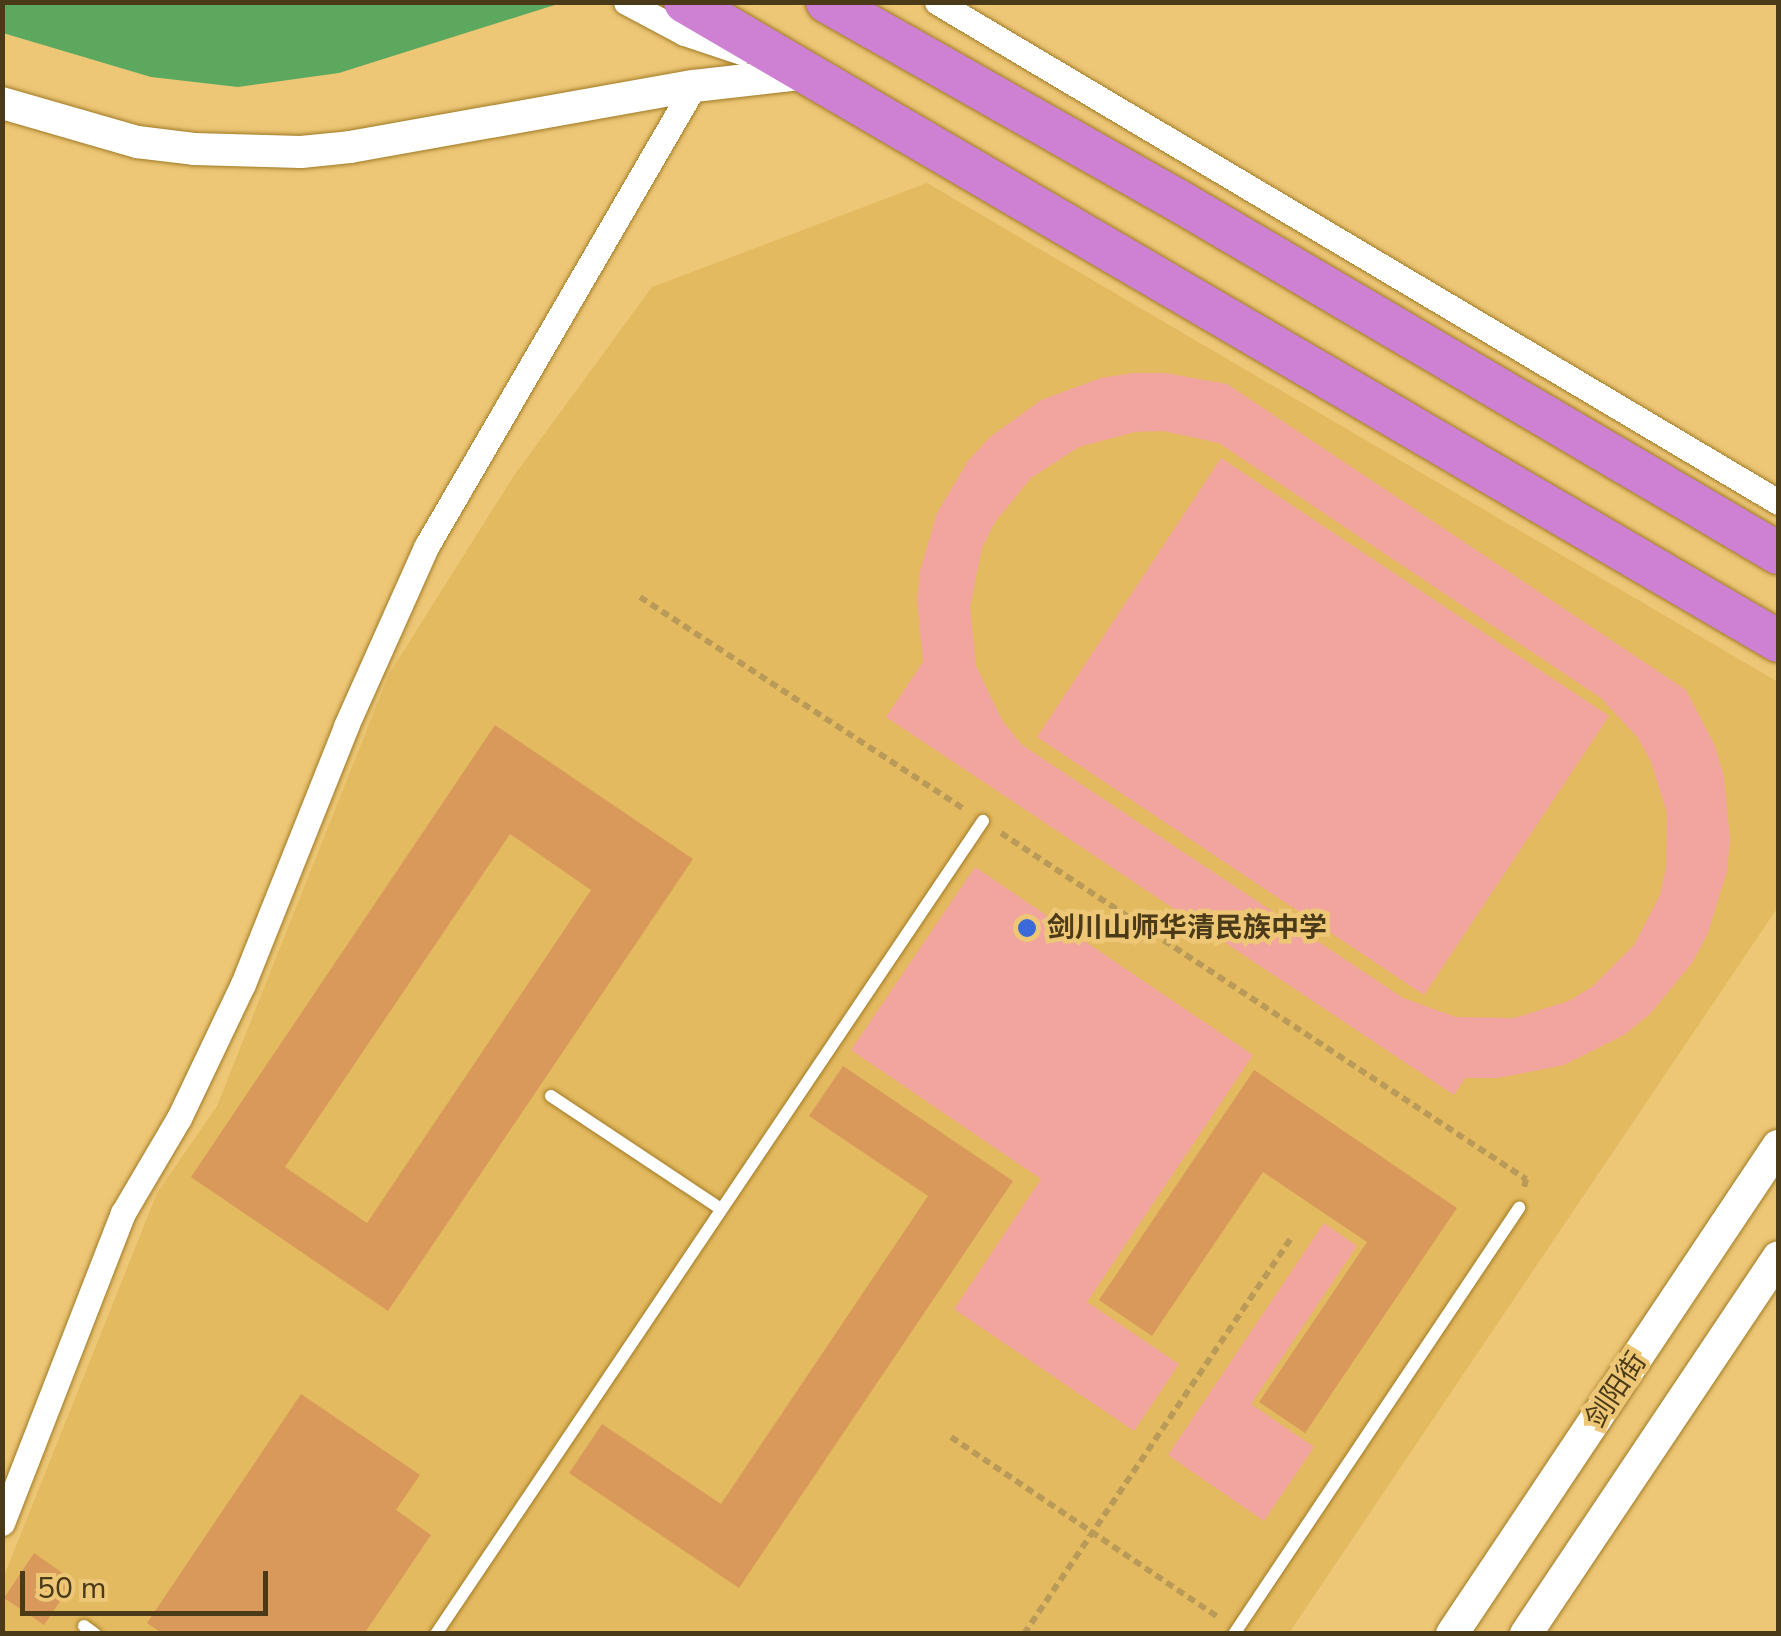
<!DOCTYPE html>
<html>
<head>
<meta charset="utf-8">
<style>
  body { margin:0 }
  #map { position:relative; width:1781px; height:1636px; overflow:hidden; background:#edc776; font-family:"Nunito Sans","Noto Sans SC",sans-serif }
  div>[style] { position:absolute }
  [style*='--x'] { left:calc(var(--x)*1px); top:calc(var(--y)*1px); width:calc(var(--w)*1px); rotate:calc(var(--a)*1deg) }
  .built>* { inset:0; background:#e4ba60 }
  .green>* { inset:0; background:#f1a59e }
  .water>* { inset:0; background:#5da85f }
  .building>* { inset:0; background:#d8995b }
  .path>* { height:6px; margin-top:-3px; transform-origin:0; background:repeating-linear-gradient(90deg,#b99a58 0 8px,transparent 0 13px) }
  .roads { filter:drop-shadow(0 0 2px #a07b26) drop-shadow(0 0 2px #a07b26) }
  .service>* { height:12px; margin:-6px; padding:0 6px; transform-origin:6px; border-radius:6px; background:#fff }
  .minor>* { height:25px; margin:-12.5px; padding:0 12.5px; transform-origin:12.5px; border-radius:12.5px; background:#fff }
  .tertiary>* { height:32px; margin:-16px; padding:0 16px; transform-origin:16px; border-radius:16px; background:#fff }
  .trunk>* { height:42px; margin:-21px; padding:0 21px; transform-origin:21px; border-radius:21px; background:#ce80d3 }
  .dots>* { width:28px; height:28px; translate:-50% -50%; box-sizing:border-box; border:5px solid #edc776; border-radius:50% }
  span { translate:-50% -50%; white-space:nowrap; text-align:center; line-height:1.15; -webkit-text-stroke:9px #edc776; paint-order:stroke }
  .poi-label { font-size:28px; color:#4a3a18; font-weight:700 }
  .left { translate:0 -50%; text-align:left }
  .street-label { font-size:28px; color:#4a3a18 }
  .frame { position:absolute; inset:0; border:5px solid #4a3a18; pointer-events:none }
  .scale { position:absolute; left:20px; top:1571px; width:248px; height:45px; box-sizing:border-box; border:5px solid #4a3a18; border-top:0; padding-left:12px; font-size:30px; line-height:35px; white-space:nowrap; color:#4a3a18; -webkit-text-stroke:8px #edc776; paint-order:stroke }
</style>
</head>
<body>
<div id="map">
  <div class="built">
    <div style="clip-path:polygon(927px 183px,1778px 682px,1778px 907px,1289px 1633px,3px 1634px,2px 1581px,157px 1193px,217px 1106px,389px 674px,513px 477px,652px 287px)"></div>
  </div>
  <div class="green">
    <div style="clip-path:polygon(evenodd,1133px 373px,1165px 373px,1227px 384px,1686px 690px,1715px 746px,1724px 777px,1730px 839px,1727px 871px,1708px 933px,1692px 963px,1650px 1014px,1624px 1035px,1564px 1065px,1498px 1078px,1465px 1078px,1454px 1095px,886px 717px,923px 662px,917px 601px,920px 571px,937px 513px,968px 461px,990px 437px,1041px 400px,1101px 378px,1133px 373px,1163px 431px,1219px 443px,1601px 698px,1638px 738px,1651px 762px,1667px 813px,1666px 868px,1660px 895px,1634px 945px,1593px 986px,1569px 1001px,1514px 1018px,1456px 1017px,1403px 998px,1021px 744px,1002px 720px,976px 666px,970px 607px,982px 548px,995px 522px,1031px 478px,1079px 447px,1135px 432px,1163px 431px)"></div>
    <div style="clip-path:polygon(1221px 458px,1609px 716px,1424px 995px,1037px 737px)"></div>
    <div style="clip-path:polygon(975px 867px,1253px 1055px,1087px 1302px,1179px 1364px,1134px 1431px,954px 1309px,1041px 1179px,851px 1050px)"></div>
    <div style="clip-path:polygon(1324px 1223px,1357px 1246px,1251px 1404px,1314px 1447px,1264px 1521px,1168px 1455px)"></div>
  </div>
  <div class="water">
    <div style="clip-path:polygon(2px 3px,3px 2px,561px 3px,339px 73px,238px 87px,151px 77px,3px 33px)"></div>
  </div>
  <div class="building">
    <div style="clip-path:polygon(evenodd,495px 725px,693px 859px,388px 1311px,191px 1177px,495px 725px,510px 834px,591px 890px,367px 1223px,285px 1167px,510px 834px)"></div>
    <div style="clip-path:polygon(843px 1066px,1013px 1181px,739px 1588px,569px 1473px,602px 1424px,721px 1504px,928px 1196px,809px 1116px)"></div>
    <div style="clip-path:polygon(1254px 1070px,1457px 1208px,1305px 1433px,1259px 1402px,1367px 1242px,1263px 1172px,1152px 1336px,1099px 1300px)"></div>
    <div style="clip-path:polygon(301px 1394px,420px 1475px,396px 1510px,431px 1535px,364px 1634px,163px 1634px,147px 1623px)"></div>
    <div style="clip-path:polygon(34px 1553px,74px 1581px,44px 1625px,4px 1598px)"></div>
  </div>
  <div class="path">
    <div style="--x:640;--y:597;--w:389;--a:33.2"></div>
    <div style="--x:1001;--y:833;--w:629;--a:33.39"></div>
    <div style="--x:1526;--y:1179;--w:9;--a:103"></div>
    <div style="--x:951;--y:1437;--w:323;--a:34"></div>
    <div style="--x:1024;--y:1634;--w:481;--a:-56"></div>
  </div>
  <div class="roads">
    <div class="service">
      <div style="--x:551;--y:1096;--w:204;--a:33.6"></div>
      <div style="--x:84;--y:1626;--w:14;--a:36"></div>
      <div style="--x:436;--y:1634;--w:980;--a:-56.07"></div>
      <div style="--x:1234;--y:1634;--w:513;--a:-56.22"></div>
    </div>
    <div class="minor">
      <div style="--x:626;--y:2;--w:66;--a:28.1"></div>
      <div style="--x:684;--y:33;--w:60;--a:18.4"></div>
      <div style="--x:937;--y:2;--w:978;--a:30.73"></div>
      <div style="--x:2;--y:1523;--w:333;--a:-68.7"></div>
      <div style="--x:123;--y:1213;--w:110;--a:-59.5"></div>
      <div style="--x:179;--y:1118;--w:148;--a:-64.5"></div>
      <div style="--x:243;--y:984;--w:278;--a:-68.2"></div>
      <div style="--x:346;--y:726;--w:196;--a:-65.9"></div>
      <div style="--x:426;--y:547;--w:533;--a:-59.83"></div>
    </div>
    <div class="tertiary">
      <div style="--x:2;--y:103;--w:141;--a:16.1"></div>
      <div style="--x:137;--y:142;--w:57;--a:7"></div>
      <div style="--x:194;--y:149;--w:107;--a:1.6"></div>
      <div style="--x:301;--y:152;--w:49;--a:-5.8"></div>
      <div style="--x:350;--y:147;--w:349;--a:-10.1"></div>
      <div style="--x:694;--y:86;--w:115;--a:-6.5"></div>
      <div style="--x:1452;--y:1634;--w:587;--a:-56.26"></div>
      <div style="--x:1526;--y:1634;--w:453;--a:-56.2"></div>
    </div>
    <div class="trunk">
      <div style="--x:685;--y:2;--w:1266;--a:30.31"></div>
      <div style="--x:827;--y:2;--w:410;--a:29.5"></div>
      <div style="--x:1184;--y:204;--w:689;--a:30.44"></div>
    </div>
  </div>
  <div class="dots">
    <div style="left:1027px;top:928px;background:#3b69d9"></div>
  </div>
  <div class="poi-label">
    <span class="left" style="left:1047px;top:928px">剑川山师华清民族中学</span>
  </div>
  <div class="street-label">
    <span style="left:1616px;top:1390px;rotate:-56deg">剑阳街</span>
  </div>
  <div class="frame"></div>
  <div class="scale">50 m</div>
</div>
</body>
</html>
